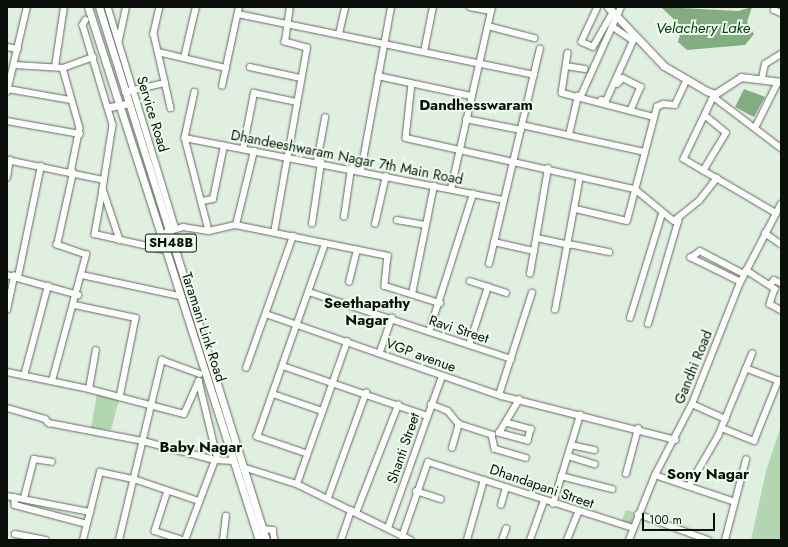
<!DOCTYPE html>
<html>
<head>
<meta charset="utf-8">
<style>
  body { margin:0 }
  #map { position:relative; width:788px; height:547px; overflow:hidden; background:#e1efe1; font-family:Jost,sans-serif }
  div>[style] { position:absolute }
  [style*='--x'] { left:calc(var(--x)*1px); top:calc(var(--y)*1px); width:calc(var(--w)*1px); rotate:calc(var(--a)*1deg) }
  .green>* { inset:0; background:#b3d6b2 }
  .water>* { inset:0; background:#81ad81 }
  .roads { filter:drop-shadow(0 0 1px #5f6b5e) drop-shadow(0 0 1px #5f6b5e) }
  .minor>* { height:5.5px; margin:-2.75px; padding:0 2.75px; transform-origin:2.75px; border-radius:2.75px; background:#fff }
  .major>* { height:7px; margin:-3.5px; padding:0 3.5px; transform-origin:3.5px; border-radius:3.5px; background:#fff }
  span { translate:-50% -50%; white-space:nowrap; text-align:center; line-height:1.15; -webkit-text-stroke:4px #eefdee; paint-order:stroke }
  .shield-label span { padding:1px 3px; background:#eefdee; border:1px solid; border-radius:3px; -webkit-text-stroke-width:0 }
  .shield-label { font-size:13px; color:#0a0f0a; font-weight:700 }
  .street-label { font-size:14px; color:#0a0f0a }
  .water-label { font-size:15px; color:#004408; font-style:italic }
  .neighbourhood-label { font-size:15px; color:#0a0f0a; font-weight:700 }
  .frame { position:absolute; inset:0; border:8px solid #0a0f0a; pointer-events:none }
  .scale { position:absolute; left:642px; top:513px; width:73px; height:18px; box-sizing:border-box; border:2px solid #0a0f0a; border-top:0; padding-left:5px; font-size:12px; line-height:14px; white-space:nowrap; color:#0a0f0a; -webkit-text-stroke:3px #eefdee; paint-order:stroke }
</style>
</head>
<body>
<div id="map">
  <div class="green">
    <div style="clip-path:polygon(97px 394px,119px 400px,111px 430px,91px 428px)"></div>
    <div style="clip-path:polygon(781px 426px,781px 540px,751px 540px,766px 471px)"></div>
    <div style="clip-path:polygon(626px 510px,634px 512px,631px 526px,621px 523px)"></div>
  </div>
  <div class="water">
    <div style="clip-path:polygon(661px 7px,738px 11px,752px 7px,747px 22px,754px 34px,745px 45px,687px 50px,678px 42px,682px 27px)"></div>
    <div style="clip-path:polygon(744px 89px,765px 97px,754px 117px,735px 107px)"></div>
  </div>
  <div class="roads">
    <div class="minor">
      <div style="--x:108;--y:7;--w:232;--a:73"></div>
      <div style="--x:160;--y:7;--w:28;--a:103"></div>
      <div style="--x:154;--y:34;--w:76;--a:77.1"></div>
      <div style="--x:470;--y:7;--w:21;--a:11"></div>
      <div style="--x:598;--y:7;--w:38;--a:115"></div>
      <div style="--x:582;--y:42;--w:12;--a:24"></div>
      <div style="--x:593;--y:47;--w:40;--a:-60.3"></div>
      <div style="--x:774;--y:10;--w:8;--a:23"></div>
      <div style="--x:238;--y:14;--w:302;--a:11.6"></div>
      <div style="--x:86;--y:20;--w:6;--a:121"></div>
      <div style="--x:83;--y:25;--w:104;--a:73.3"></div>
      <div style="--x:113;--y:125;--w:65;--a:98.9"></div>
      <div style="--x:103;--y:189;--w:54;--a:71.6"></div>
      <div style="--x:488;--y:26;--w:48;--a:14.6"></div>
      <div style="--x:339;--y:34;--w:28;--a:-77"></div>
      <div style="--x:119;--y:40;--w:34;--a:-78"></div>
      <div style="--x:7;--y:47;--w:11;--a:10"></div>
      <div style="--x:158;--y:52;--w:70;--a:13.2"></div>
      <div style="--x:424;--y:52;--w:46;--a:-78.7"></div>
      <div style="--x:568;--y:53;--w:40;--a:98.5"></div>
      <div style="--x:562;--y:93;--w:95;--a:14.6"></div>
      <div style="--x:184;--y:58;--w:52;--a:-76.8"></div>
      <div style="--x:15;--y:65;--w:48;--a:3.6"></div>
      <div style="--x:63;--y:68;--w:32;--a:-20"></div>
      <div style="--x:566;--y:66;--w:19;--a:9"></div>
      <div style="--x:55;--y:67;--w:61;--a:-81.5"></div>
      <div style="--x:250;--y:67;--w:52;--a:12.2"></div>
      <div style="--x:63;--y:68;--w:62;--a:74.2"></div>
      <div style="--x:80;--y:128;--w:46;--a:101.3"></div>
      <div style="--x:378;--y:76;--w:95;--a:12.1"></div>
      <div style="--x:762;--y:78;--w:14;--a:-78"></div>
      <div style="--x:765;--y:64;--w:19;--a:-32"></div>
      <div style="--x:412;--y:84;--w:54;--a:96.3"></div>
      <div style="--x:406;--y:138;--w:235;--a:12.6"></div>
      <div style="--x:635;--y:189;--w:50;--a:39.4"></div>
      <div style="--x:674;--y:221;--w:32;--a:-39"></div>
      <div style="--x:699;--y:201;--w:29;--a:-52"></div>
      <div style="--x:617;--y:84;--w:8;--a:-45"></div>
      <div style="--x:623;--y:78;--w:20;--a:27"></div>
      <div style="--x:641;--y:87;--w:26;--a:113"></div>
      <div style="--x:222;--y:86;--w:81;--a:-77.9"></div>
      <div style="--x:8;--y:89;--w:64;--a:9.9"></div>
      <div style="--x:7;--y:92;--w:87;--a:-76.8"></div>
      <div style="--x:125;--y:92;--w:41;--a:-12.7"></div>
      <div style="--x:195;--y:92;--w:47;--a:102.3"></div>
      <div style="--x:185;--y:138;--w:96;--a:75.5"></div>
      <div style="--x:715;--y:94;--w:72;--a:115.5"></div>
      <div style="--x:684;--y:159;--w:107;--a:30.4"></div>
      <div style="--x:581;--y:96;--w:98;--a:-65.8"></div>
      <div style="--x:715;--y:98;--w:83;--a:37.1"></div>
      <div style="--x:601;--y:100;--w:5;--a:11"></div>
      <div style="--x:606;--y:101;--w:66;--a:-65.8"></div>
      <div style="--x:633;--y:41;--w:25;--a:-146"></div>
      <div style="--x:466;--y:119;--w:56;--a:11.3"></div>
      <div style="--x:7;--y:121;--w:74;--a:10.1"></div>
      <div style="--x:522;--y:125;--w:126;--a:12.4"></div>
      <div style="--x:756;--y:126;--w:49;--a:-63.4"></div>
      <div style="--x:569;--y:135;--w:40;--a:-77"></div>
      <div style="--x:185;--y:138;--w:325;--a:11"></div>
      <div style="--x:243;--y:149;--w:57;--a:-78.9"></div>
      <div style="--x:254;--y:93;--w:44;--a:11.8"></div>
      <div style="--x:7;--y:160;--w:99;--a:11.7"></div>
      <div style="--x:317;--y:162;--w:45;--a:-79.7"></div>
      <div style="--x:361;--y:171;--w:167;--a:-79.6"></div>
      <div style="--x:703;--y:171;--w:44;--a:-58.8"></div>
      <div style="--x:726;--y:133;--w:26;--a:-141"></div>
      <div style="--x:7;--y:178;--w:18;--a:-81"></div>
      <div style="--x:451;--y:189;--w:187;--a:-77.3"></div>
      <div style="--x:103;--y:190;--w:45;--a:100.3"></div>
      <div style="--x:95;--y:234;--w:72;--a:12.9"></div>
      <div style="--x:202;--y:201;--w:11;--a:-10"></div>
      <div style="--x:213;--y:199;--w:54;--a:-78.3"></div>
      <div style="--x:576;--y:209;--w:52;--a:13.2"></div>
      <div style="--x:627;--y:221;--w:118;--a:-75.3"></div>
      <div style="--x:657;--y:107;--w:7;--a:-27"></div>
      <div style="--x:663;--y:104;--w:12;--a:5"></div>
      <div style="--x:675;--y:105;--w:26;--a:-65"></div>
      <div style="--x:344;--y:217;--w:49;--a:-81.7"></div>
      <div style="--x:397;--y:220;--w:29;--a:10"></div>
      <div style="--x:312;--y:224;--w:62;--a:-81.6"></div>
      <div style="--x:375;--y:224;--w:49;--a:-77.1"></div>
      <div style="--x:236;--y:225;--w:76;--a:-76.3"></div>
      <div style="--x:167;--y:232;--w:17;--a:-17"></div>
      <div style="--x:183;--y:227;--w:26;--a:9"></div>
      <div style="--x:209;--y:231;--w:28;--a:-13"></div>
      <div style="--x:236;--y:225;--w:155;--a:11.5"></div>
      <div style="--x:388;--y:256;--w:30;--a:96"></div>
      <div style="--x:385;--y:286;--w:58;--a:17.2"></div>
      <div style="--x:274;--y:233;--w:188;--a:-79.9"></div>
      <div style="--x:307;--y:48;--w:23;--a:-165"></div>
      <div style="--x:285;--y:42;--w:35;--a:-82"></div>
      <div style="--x:765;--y:233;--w:19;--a:35"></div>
      <div style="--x:537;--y:238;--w:33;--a:12"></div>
      <div style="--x:494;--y:242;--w:41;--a:12.7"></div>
      <div style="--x:569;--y:244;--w:41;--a:11.3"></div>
      <div style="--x:489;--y:264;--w:221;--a:-76.7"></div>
      <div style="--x:746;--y:270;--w:35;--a:33"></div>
      <div style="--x:775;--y:289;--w:16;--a:108"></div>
      <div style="--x:770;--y:304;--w:13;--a:29"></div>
      <div style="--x:530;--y:274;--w:107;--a:-80.3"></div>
      <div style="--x:7;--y:275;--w:74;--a:15.7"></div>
      <div style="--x:82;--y:275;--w:100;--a:12.1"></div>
      <div style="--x:18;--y:277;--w:113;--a:-78.3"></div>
      <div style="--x:470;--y:281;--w:38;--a:18"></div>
      <div style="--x:349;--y:282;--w:33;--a:-76"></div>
      <div style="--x:740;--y:282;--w:55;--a:-153.9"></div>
      <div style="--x:691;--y:258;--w:11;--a:-38"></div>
      <div style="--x:700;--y:251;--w:50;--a:27.6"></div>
      <div style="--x:770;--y:285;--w:6;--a:-51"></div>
      <div style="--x:774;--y:280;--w:8;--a:23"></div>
      <div style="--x:309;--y:292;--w:213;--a:18.3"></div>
      <div style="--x:412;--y:294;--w:110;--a:-78.5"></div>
      <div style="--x:75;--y:305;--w:62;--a:12"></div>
      <div style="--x:136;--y:318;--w:81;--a:101.4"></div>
      <div style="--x:7;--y:310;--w:35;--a:-78"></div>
      <div style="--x:555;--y:310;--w:135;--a:-79.4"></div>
      <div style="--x:266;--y:314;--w:250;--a:19.2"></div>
      <div style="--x:502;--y:396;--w:179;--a:14.2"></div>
      <div style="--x:630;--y:318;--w:109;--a:-72.9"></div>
      <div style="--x:648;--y:324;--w:109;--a:-73.6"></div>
      <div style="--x:429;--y:332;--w:145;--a:-72.3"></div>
      <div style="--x:469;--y:345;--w:61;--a:-71.9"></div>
      <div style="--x:380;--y:352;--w:36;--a:-71"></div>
      <div style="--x:283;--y:366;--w:152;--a:19.1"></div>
      <div style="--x:246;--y:368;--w:140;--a:-70.4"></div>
      <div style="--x:7;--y:372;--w:84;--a:11.7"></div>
      <div style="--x:89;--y:389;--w:98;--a:14.7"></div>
      <div style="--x:184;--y:414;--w:36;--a:-66"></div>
      <div style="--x:24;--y:376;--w:93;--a:-75.1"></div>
      <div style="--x:52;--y:381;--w:131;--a:-74.9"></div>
      <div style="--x:86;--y:255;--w:31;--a:-161"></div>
      <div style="--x:57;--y:245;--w:74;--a:-77.5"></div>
      <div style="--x:199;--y:381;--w:81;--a:76.5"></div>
      <div style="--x:89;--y:389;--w:39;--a:-80"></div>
      <div style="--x:273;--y:394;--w:52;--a:19.1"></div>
      <div style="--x:499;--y:395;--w:107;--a:-72.1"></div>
      <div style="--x:431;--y:404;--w:18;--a:22"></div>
      <div style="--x:448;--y:411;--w:17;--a:50"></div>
      <div style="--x:459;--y:424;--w:35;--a:18"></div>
      <div style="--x:492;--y:435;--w:14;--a:78"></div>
      <div style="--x:495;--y:449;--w:32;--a:16"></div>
      <div style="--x:692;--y:404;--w:37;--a:24"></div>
      <div style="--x:7;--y:408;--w:40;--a:16"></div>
      <div style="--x:45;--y:419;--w:6;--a:45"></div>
      <div style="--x:49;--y:423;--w:96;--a:10.8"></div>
      <div style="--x:143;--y:441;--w:74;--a:14.8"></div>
      <div style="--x:215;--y:460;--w:19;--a:3"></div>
      <div style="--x:508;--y:423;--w:24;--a:15"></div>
      <div style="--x:531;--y:429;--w:12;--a:104"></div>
      <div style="--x:528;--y:441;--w:30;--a:-165"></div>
      <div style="--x:499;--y:433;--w:39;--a:-59"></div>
      <div style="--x:722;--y:428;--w:35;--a:22"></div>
      <div style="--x:754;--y:441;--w:65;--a:-68.2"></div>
      <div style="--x:778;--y:381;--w:34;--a:-159"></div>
      <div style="--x:571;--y:445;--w:24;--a:12"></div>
      <div style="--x:452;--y:448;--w:25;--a:-74"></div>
      <div style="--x:307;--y:454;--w:53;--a:-161.2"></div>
      <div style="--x:257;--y:437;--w:205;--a:-70.6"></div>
      <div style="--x:568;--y:456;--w:28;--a:17"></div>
      <div style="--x:243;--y:467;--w:57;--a:17.5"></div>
      <div style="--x:297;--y:484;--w:127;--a:26.2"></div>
      <div style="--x:626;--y:474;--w:47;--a:-75.1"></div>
      <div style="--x:655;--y:475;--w:84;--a:18.6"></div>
      <div style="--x:561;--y:476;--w:53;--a:14.3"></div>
      <div style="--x:297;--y:484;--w:151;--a:-70.6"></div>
      <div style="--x:689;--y:486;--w:58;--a:-59.9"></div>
      <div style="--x:718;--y:436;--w:89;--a:-67.5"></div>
      <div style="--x:168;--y:491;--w:42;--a:108"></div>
      <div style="--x:155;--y:531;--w:28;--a:18"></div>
      <div style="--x:416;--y:491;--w:26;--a:18"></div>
      <div style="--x:7;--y:496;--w:85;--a:10.9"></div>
      <div style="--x:15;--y:497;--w:8;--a:90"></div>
      <div style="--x:15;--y:505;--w:74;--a:14.8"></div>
      <div style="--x:24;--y:498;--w:40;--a:-75.6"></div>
      <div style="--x:34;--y:459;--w:18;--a:9"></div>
      <div style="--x:328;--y:498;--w:112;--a:-70.1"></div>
      <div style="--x:553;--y:504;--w:93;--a:-73.1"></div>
      <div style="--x:501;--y:505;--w:18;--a:-74"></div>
      <div style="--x:356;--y:513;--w:116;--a:-68.7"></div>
      <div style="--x:638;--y:514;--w:75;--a:20.4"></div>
      <div style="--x:388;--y:528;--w:161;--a:-70.4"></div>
      <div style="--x:262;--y:529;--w:11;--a:5"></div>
      <div style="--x:273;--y:530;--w:10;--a:79"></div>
      <div style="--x:15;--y:534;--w:31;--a:11"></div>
      <div style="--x:402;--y:537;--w:79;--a:-70.9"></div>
      <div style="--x:428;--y:462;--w:215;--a:17.8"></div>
      <div style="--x:83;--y:540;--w:70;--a:-76"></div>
      <div style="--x:100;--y:472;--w:35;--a:12"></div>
      <div style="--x:134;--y:479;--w:69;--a:18.7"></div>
      <div style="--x:119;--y:540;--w:185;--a:-76.6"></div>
      <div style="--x:162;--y:360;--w:40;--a:20.2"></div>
      <div style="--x:185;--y:540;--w:85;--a:-69.4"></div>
      <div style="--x:223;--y:540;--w:24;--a:-83"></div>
      <div style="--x:341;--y:540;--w:31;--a:-71"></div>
      <div style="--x:467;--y:540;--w:62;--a:-74.2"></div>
      <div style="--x:502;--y:540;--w:12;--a:-70"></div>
      <div style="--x:530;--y:540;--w:41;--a:-70.3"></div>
      <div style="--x:567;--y:540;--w:29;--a:-68"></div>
      <div style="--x:629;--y:540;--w:70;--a:-68.2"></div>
      <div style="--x:655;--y:475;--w:80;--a:-62.5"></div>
      <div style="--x:692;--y:404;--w:130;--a:-68.4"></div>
      <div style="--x:740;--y:283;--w:89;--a:-62.6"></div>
      <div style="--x:725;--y:540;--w:83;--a:-75.3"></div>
    </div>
    <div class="major">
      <div style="--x:88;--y:7;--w:560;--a:72.21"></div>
      <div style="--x:99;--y:7;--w:559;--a:72.6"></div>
      <div style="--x:608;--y:7;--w:81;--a:46.5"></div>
      <div style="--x:664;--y:66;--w:50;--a:30.2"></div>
      <div style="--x:707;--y:91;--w:9;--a:21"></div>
      <div style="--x:715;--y:94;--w:31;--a:-33"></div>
      <div style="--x:741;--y:77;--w:40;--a:7.1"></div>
      <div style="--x:110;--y:107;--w:15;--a:-11"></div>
    </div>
  </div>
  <div class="shield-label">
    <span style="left:171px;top:243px">SH48B</span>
  </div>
  <div class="street-label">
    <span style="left:153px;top:114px;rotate:73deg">Service Road</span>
    <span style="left:347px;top:157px;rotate:11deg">Dhandeeshwaram Nagar 7th Main Road</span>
    <span style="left:204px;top:327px;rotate:72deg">Taramani Link Road</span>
    <span style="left:459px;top:329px;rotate:18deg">Ravi Street</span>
    <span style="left:421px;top:355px;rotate:20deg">VGP avenue</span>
    <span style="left:693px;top:367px;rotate:-68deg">Gandhi Road</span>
    <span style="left:403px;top:448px;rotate:-71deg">Shanti Street</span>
    <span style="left:542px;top:486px;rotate:19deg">Dhandapani Street</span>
  </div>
  <div class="water-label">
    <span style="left:703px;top:29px">Velachery Lake</span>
  </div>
  <div class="neighbourhood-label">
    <span style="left:476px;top:106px">Dandhesswaram</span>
    <span style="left:367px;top:312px">Seethapathy<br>Nagar</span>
    <span style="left:201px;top:448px">Baby Nagar</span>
    <span style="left:708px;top:475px">Sony Nagar</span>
  </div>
  <div class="frame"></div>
  <div class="scale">100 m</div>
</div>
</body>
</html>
